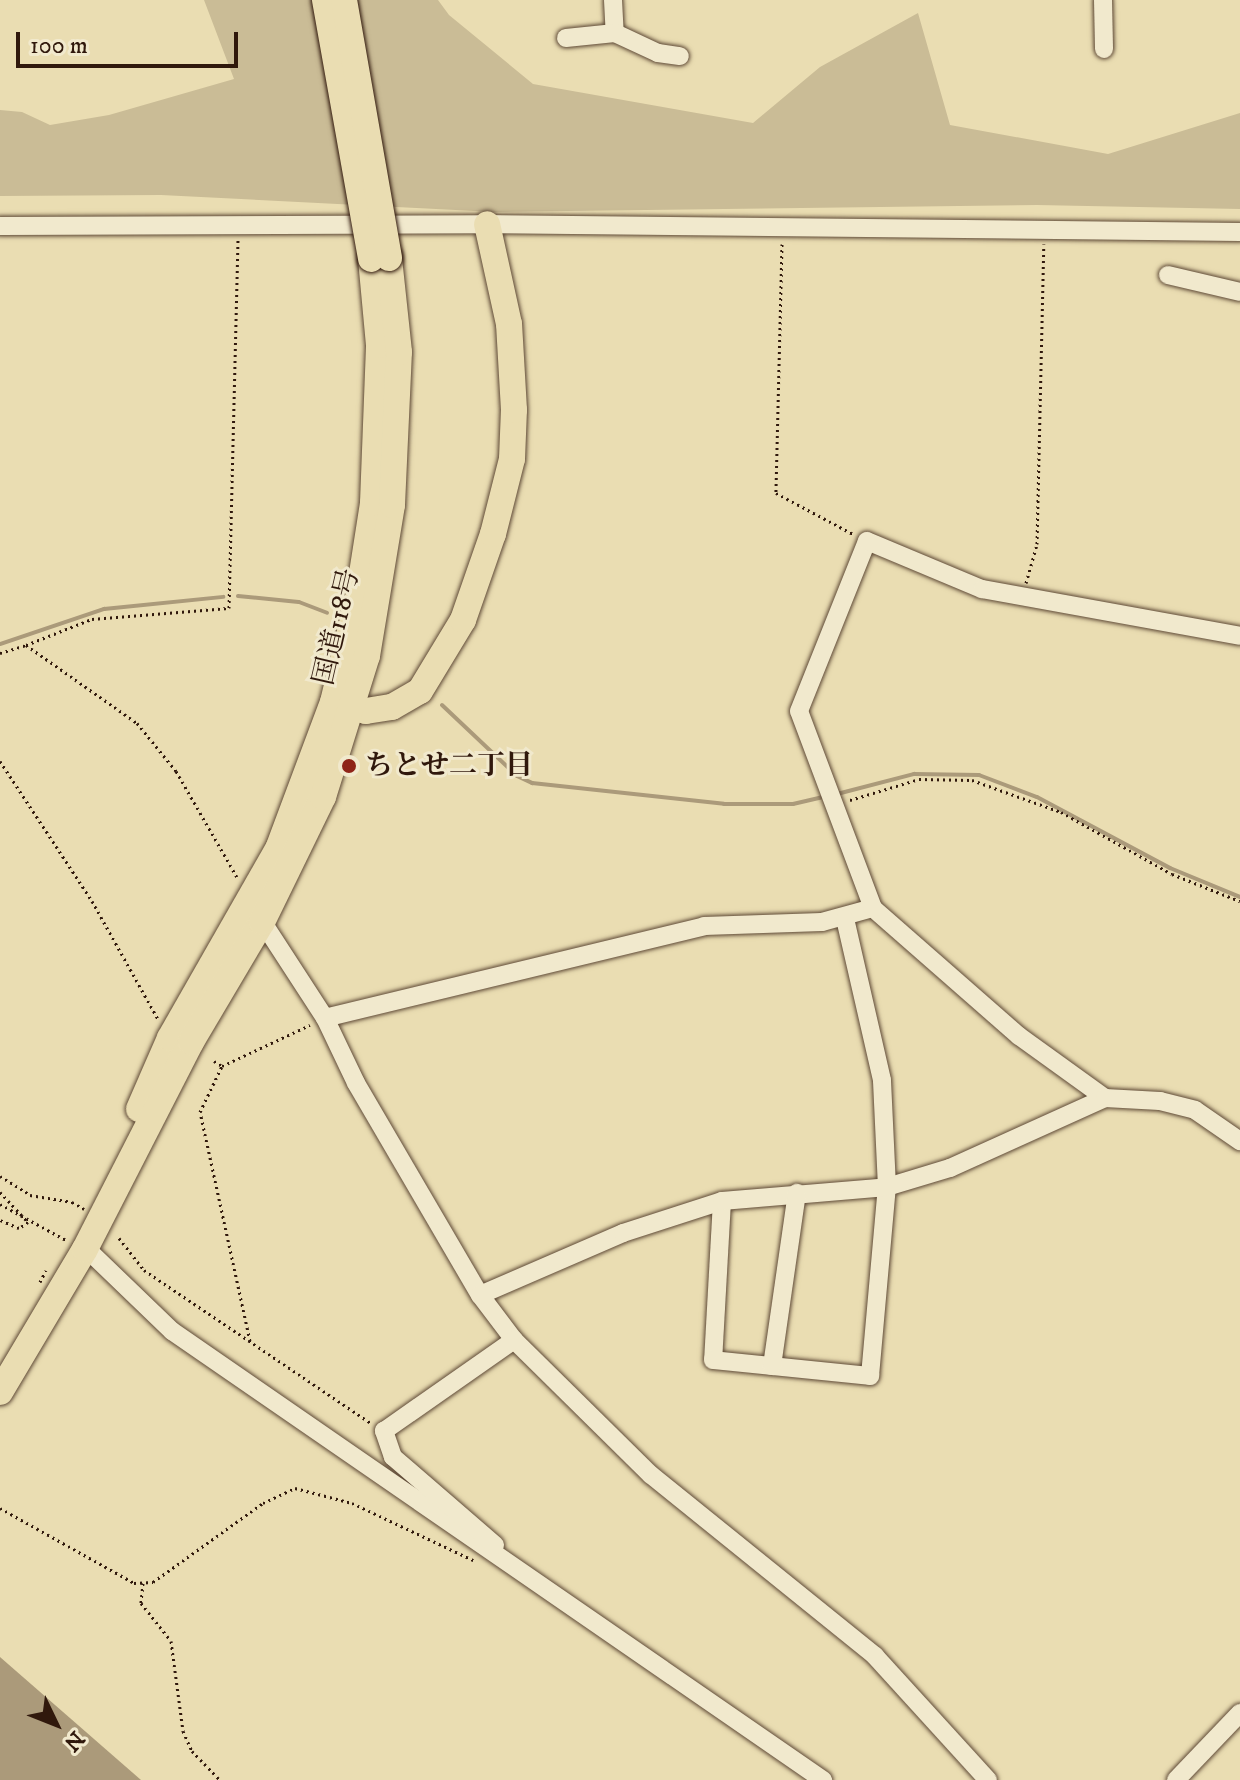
<!DOCTYPE html>
<html>
<head>
<meta charset="utf-8">
<style>
  body { margin:0 }
  #map { position:relative; width:1240px; height:1780px; overflow:hidden; background:#eaddb2; font-family:"IM FELL DW Pica","Noto Serif JP",serif }
  div>[style] { position:absolute }
  [style*='--x'] { left:calc(var(--x)*1px); top:calc(var(--y)*1px); width:calc(var(--w)*1px); rotate:calc(var(--a)*1deg) }
  .green>* { inset:0; background:#cabc96 }
  .water>* { inset:0; background:#ab9a7a }
  .stream>* { height:4px; margin:-2px; padding:0 2px; transform-origin:2px; border-radius:2px; background:#ab9a7a }
  .path>* { height:3px; margin-top:-1.5px; transform-origin:0; background:repeating-linear-gradient(90deg,#30180c 0 2px,transparent 0 6px) }
  .roads { filter:drop-shadow(0 0 2px #5e4936) drop-shadow(0 0 2px #5e4936) }
  .minor>* { height:18px; margin:-9px; padding:0 9px; transform-origin:9px; border-radius:9px; background:#f1e9cd }
  .highway>* { height:26px; margin:-13px; padding:0 13px; transform-origin:13px; border-radius:13px; background:#eaddb2 }
  .bridges { filter:drop-shadow(0 0 2px #30180c) drop-shadow(0 0 2px #30180c) }
  .highway-bridge>* { height:26px; margin:-13px; padding:0 13px; transform-origin:13px; border-radius:13px; background:#eaddb2 }
  .dots>* { width:22px; height:22px; translate:-50% -50%; box-sizing:border-box; border:4px solid #f1e9cd; border-radius:50% }
  span { translate:-50% -50%; white-space:nowrap; text-align:center; line-height:1.15; -webkit-text-stroke:6px #f1e9cd; paint-order:stroke }
  .street-label { font-size:28px; color:#30180c }
  .poi-label { font-size:28px; color:#30180c; font-weight:700 }
  .left { translate:0 -50%; text-align:left }
  .north { position:absolute; left:16px; top:1684px; width:80px; height:80px; -webkit-text-stroke:6px #f1e9cd; paint-order:stroke; rotate:133deg; font-size:22px; font-weight:700; line-height:32px; text-align:center; color:#30180c }
  .north::after { content:''; display:block; margin:auto; width:28px; height:36px; background:#30180c; clip-path:polygon(50% 0,100% 100%,50% 72%,0 100%) }
  .scale { position:absolute; left:16px; top:32px; width:222px; height:36px; box-sizing:border-box; border:4px solid #30180c; border-top:0; padding-left:10px; font-size:24px; line-height:28px; white-space:nowrap; color:#30180c; -webkit-text-stroke:6px #f1e9cd; paint-order:stroke }
</style>
</head>
<body>
<div id="map">
  <div class="green">
    <div style="clip-path:polygon(204px 0,438px 0,449px 15px,533px 84px,753px 123px,820px 67px,918px 13px,950px 125px,1108px 154px,1240px 113px,1240px 209px,1037px 205px,495px 212px,161px 195px,0 196px,0 110px,22px 112px,50px 125px,109px 115px,234px 79px)"></div>
  </div>
  <div class="water">
    <div style="clip-path:polygon(0 1657px,141px 1780px,0 1780px)"></div>
  </div>
  <div class="stream">
    <div style="--x:238;--y:596;--w:61;--a:5.6"></div>
    <div style="--x:299;--y:602;--w:30;--a:21"></div>
    <div style="--x:0;--y:644;--w:110;--a:-18.6"></div>
    <div style="--x:104;--y:609;--w:120;--a:-5.8"></div>
    <div style="--x:442;--y:705;--w:103;--a:43.4"></div>
    <div style="--x:517;--y:776;--w:17;--a:25"></div>
    <div style="--x:532;--y:783;--w:193;--a:6.2"></div>
    <div style="--x:724;--y:804;--w:69;--a:0"></div>
    <div style="--x:793;--y:804;--w:32;--a:-13"></div>
    <div style="--x:837;--y:794;--w:80;--a:-14.6"></div>
    <div style="--x:914;--y:774;--w:65;--a:0.9"></div>
    <div style="--x:979;--y:775;--w:62;--a:20.8"></div>
    <div style="--x:1037;--y:797;--w:151;--a:28.1"></div>
    <div style="--x:1170;--y:868;--w:76;--a:22.5"></div>
  </div>
  <div class="path">
    <div style="--x:782;--y:244;--w:249;--a:91.4"></div>
    <div style="--x:776;--y:493;--w:87;--a:28"></div>
    <div style="--x:1026;--y:583;--w:41;--a:-74.2"></div>
    <div style="--x:1037;--y:544;--w:300;--a:-88.7"></div>
    <div style="--x:26;--y:645;--w:71;--a:-21.5"></div>
    <div style="--x:92;--y:619;--w:137;--a:-4.6"></div>
    <div style="--x:229;--y:608;--w:368;--a:-88.6"></div>
    <div style="--x:0;--y:653;--w:27;--a:-17"></div>
    <div style="--x:26;--y:645;--w:136;--a:35.1"></div>
    <div style="--x:137;--y:723;--w:62;--a:50.9"></div>
    <div style="--x:176;--y:771;--w:122;--a:60.1"></div>
    <div style="--x:0;--y:761;--w:168;--a:56.7"></div>
    <div style="--x:92;--y:901;--w:137;--a:60.8"></div>
    <div style="--x:850;--y:800;--w:72;--a:-16.9"></div>
    <div style="--x:919;--y:779;--w:53;--a:1.1"></div>
    <div style="--x:972;--y:780;--w:95;--a:19.8"></div>
    <div style="--x:1061;--y:812;--w:127;--a:29.2"></div>
    <div style="--x:1172;--y:874;--w:73;--a:21.7"></div>
    <div style="--x:214;--y:1061;--w:9;--a:32"></div>
    <div style="--x:0;--y:1176;--w:36;--a:32"></div>
    <div style="--x:30;--y:1195;--w:43;--a:9.5"></div>
    <div style="--x:72;--y:1202;--w:14;--a:30"></div>
    <div style="--x:0;--y:1192;--w:41;--a:47"></div>
    <div style="--x:28;--y:1222;--w:11;--a:146"></div>
    <div style="--x:19;--y:1228;--w:21;--a:-157"></div>
    <div style="--x:0;--y:1204;--w:77;--a:28.6"></div>
    <div style="--x:119;--y:1238;--w:41;--a:52"></div>
    <div style="--x:144;--y:1270;--w:274;--a:34"></div>
    <div style="--x:40;--y:1282;--w:13;--a:-63"></div>
    <div style="--x:250;--y:1341;--w:234;--a:-102.3"></div>
    <div style="--x:200;--y:1112;--w:51;--a:-64.4"></div>
    <div style="--x:222;--y:1066;--w:97;--a:-25"></div>
    <div style="--x:0;--y:1508;--w:154;--a:29.2"></div>
    <div style="--x:134;--y:1583;--w:19;--a:-3"></div>
    <div style="--x:153;--y:1582;--w:135;--a:-35.7"></div>
    <div style="--x:263;--y:1503;--w:35;--a:-25"></div>
    <div style="--x:295;--y:1488;--w:59;--a:14.7"></div>
    <div style="--x:352;--y:1503;--w:134;--a:25.2"></div>
    <div style="--x:143;--y:1583;--w:20;--a:96"></div>
    <div style="--x:141;--y:1603;--w:48;--a:51.7"></div>
    <div style="--x:171;--y:1641;--w:91;--a:82.4"></div>
    <div style="--x:183;--y:1731;--w:22;--a:66"></div>
    <div style="--x:192;--y:1751;--w:40;--a:46"></div>
  </div>
  <div class="roads">
    <div class="minor">
      <div style="--x:613;--y:0;--w:33;--a:87"></div>
      <div style="--x:615;--y:33;--w:47;--a:24.9"></div>
      <div style="--x:658;--y:53;--w:22;--a:8"></div>
      <div style="--x:1103;--y:0;--w:49;--a:88.8"></div>
      <div style="--x:566;--y:38;--w:49;--a:-5.8"></div>
      <div style="--x:0;--y:226;--w:487;--a:-0.2"></div>
      <div style="--x:487;--y:224;--w:753;--a:0.61"></div>
      <div style="--x:1168;--y:275;--w:74;--a:13.3"></div>
      <div style="--x:258;--y:915;--w:123;--a:57"></div>
      <div style="--x:325;--y:1018;--w:72;--a:64.5"></div>
      <div style="--x:356;--y:1083;--w:246;--a:59.7"></div>
      <div style="--x:480;--y:1295;--w:56;--a:52.9"></div>
      <div style="--x:514;--y:1340;--w:192;--a:44.6"></div>
      <div style="--x:651;--y:1475;--w:288;--a:38.9"></div>
      <div style="--x:875;--y:1656;--w:168;--a:47.7"></div>
      <div style="--x:325;--y:1018;--w:390;--a:-13.6"></div>
      <div style="--x:704;--y:926;--w:118;--a:-1.9"></div>
      <div style="--x:822;--y:922;--w:53;--a:-15.4"></div>
      <div style="--x:1105;--y:1098;--w:106;--a:-144.2"></div>
      <div style="--x:1019;--y:1036;--w:194;--a:-138.8"></div>
      <div style="--x:873;--y:908;--w:210;--a:-110.6"></div>
      <div style="--x:799;--y:711;--w:183;--a:-68.2"></div>
      <div style="--x:867;--y:541;--w:125;--a:22.7"></div>
      <div style="--x:982;--y:589;--w:262;--a:10.3"></div>
      <div style="--x:722;--y:1201;--w:159;--a:93.2"></div>
      <div style="--x:713;--y:1360;--w:158;--a:5.8"></div>
      <div style="--x:870;--y:1376;--w:190;--a:-84.9"></div>
      <div style="--x:887;--y:1187;--w:107;--a:-92.7"></div>
      <div style="--x:882;--y:1080;--w:165;--a:-102.9"></div>
      <div style="--x:92;--y:1254;--w:111;--a:43.9"></div>
      <div style="--x:172;--y:1331;--w:791;--a:34.59"></div>
      <div style="--x:480;--y:1295;--w:156;--a:-23.4"></div>
      <div style="--x:623;--y:1233;--w:104;--a:-17.9"></div>
      <div style="--x:722;--y:1201;--w:166;--a:-4.8"></div>
      <div style="--x:887;--y:1187;--w:66;--a:-16.8"></div>
      <div style="--x:950;--y:1168;--w:170;--a:-24.3"></div>
      <div style="--x:1105;--y:1098;--w:55;--a:3.1"></div>
      <div style="--x:1160;--y:1101;--w:36;--a:14"></div>
      <div style="--x:1195;--y:1110;--w:55;--a:34.6"></div>
      <div style="--x:772;--y:1366;--w:175;--a:-81.8"></div>
      <div style="--x:495;--y:1545;--w:135;--a:-139.2"></div>
      <div style="--x:393;--y:1457;--w:28;--a:-109"></div>
      <div style="--x:384;--y:1431;--w:159;--a:-35"></div>
      <div style="--x:1176;--y:1780;--w:93;--a:-46.3"></div>
    </div>
    <div class="highway">
      <div style="--x:336;--y:703;--w:31;--a:15"></div>
      <div style="--x:366;--y:711;--w:26;--a:-9"></div>
      <div style="--x:392;--y:707;--w:32;--a:-30"></div>
      <div style="--x:420;--y:691;--w:83;--a:-58.8"></div>
      <div style="--x:463;--y:620;--w:91;--a:-70.8"></div>
      <div style="--x:493;--y:534;--w:77;--a:-75.8"></div>
      <div style="--x:512;--y:459;--w:49;--a:-87.7"></div>
      <div style="--x:514;--y:410;--w:86;--a:-93.3"></div>
      <div style="--x:509;--y:324;--w:102;--a:-102.4"></div>
      <div style="--x:139;--y:1109;--w:77;--a:-66.4"></div>
      <div style="--x:170;--y:1038;--w:218;--a:-60.3"></div>
      <div style="--x:278;--y:849;--w:157;--a:-69.5"></div>
      <div style="--x:333;--y:702;--w:106;--a:-76.4"></div>
      <div style="--x:358;--y:599;--w:97;--a:-81.1"></div>
      <div style="--x:373;--y:503;--w:158;--a:-87.8"></div>
      <div style="--x:379;--y:345;--w:86;--a:-95.3"></div>
      <div style="--x:0;--y:1392;--w:166;--a:-59.3"></div>
      <div style="--x:85;--y:1249;--w:233;--a:-62.9"></div>
      <div style="--x:191;--y:1042;--w:139;--a:-59.4"></div>
      <div style="--x:262;--y:922;--w:139;--a:-64"></div>
      <div style="--x:323;--y:797;--w:148;--a:-72.7"></div>
      <div style="--x:367;--y:656;--w:153;--a:-80.6"></div>
      <div style="--x:392;--y:505;--w:153;--a:-87.4"></div>
      <div style="--x:399;--y:352;--w:95;--a:-96.1"></div>
    </div>
  </div>
  <div class="bridges">
    <div class="highway-bridge">
      <div style="--x:325;--y:0;--w:263;--a:79.9"></div>
      <div style="--x:344;--y:0;--w:262;--a:80.1"></div>
    </div>
  </div>
  <div class="dots">
    <div style="left:349px;top:766px;background:#8f2418"></div>
  </div>
  <div class="street-label">
    <span style="left:337px;top:627px;rotate:-77deg">国道118号</span>
  </div>
  <div class="poi-label">
    <span class="left" style="left:365px;top:766px">ちとせ二丁目</span>
  </div>
  <div class="north">N</div>
  <div class="scale">100 m</div>
</div>
</body>
</html>
